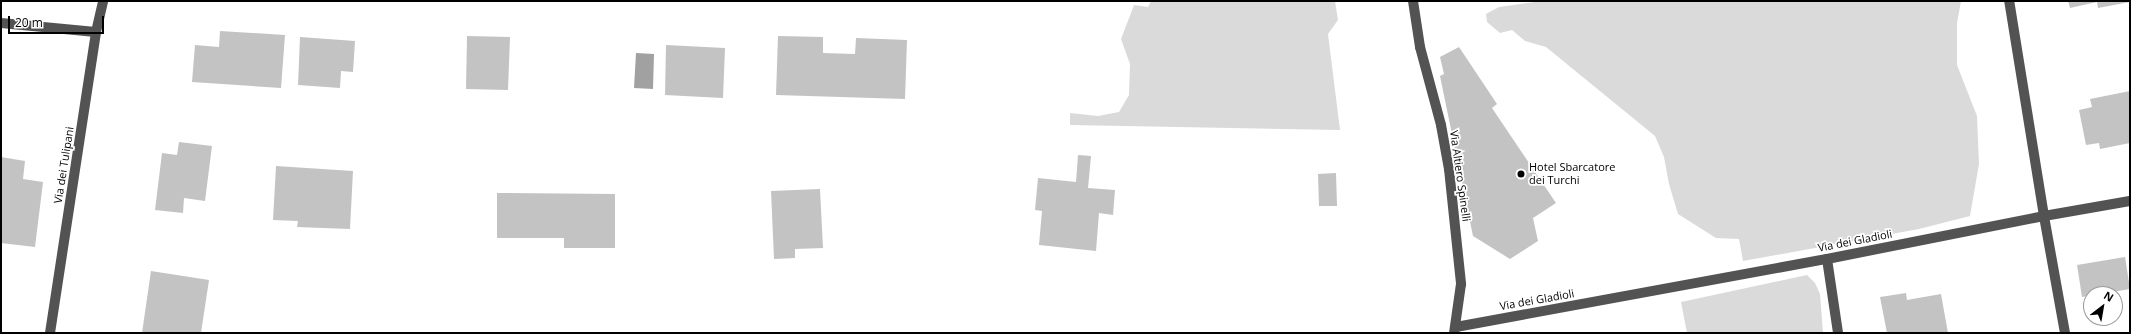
<!DOCTYPE html>
<html>
<head>
<meta charset="utf-8">
<style>
  body { margin:0 }
  #map { position:relative; width:2131px; height:334px; overflow:hidden; background:#fff; font-family:"Open Sans",sans-serif }
  div>[style] { position:absolute }
  [style*='--x'] { left:calc(var(--x)*1px); top:calc(var(--y)*1px); width:calc(var(--w)*1px); rotate:calc(var(--a)*1deg) }
  .green>* { inset:0; background:#dadada }
  .water>* { inset:0; background:#a1a1a1 }
  .building>* { inset:0; background:#c3c3c3 }
  .minor>* { height:10px; margin:-5px; padding:0 5px; transform-origin:5px; border-radius:5px; background:#535353 }
  .dots>* { width:11px; height:11px; translate:-50% -50%; box-sizing:border-box; border:2px solid #fff; border-radius:50% }
  span { translate:-50% -50%; white-space:nowrap; text-align:center; line-height:1.15; -webkit-text-stroke:3.5px #fff; paint-order:stroke }
  .street-label { font-size:11px; color:#000 }
  .poi-label { font-size:11px; color:#000 }
  .left { translate:0 -50%; text-align:left }
  .frame { position:absolute; inset:0; border:2px solid #000; pointer-events:none }
  .north { position:absolute; left:2083px; top:286px; width:40px; height:40px; box-sizing:border-box; background:#fff; border:1px solid #999; border-radius:50%; rotate:31deg; font-size:11px; font-weight:700; line-height:16px; text-align:center; color:#000 }
  .north::after { content:''; display:block; margin:auto; width:14px; height:18px; background:#000; clip-path:polygon(50% 0,100% 100%,50% 72%,0 100%) }
  .scale { position:absolute; left:8px; top:16px; width:96px; height:18px; box-sizing:border-box; border:2px solid #000; border-top:0; padding-left:5px; font-size:12px; line-height:14px; white-space:nowrap; color:#000; -webkit-text-stroke:3px #fff; paint-order:stroke }
</style>
</head>
<body>
<div id="map">
  <div class="green">
    <div style="clip-path:polygon(1151px 1px,1335px 1px,1338px 20px,1328px 34px,1340px 130px,1070px 125px,1070px 113px,1098px 116px,1119px 112px,1129px 95px,1130px 64px,1121px 39px,1134px 5px,1148px 7px)"></div>
    <div style="clip-path:polygon(1541px 1px,1961px 1px,1957px 23px,1957px 65px,1977px 116px,1979px 164px,1970px 216px,1919px 229px,1743px 261px,1739px 239px,1716px 238px,1678px 214px,1669px 184px,1664px 157px,1655px 136px,1546px 47px,1525px 41px,1512px 30px,1500px 33px,1487px 22px,1486px 14px,1499px 7px)"></div>
    <div style="clip-path:polygon(1807px 275px,1815px 283px,1820px 294px,1823px 333px,1687px 333px,1681px 302px)"></div>
  </div>
  <div class="water">
    <div style="clip-path:polygon(636px 53px,654px 54px,653px 89px,634px 88px)"></div>
  </div>
  <div class="building">
    <div style="clip-path:polygon(2068px 1px,2130px 1px,2130px 2px,2098px 8px,2097px 2px,2070px 8px)"></div>
    <div style="clip-path:polygon(220px 31px,285px 35px,281px 88px,192px 82px,195px 45px,219px 47px)"></div>
    <div style="clip-path:polygon(467px 36px,510px 37px,508px 90px,466px 89px)"></div>
    <div style="clip-path:polygon(778px 36px,823px 37px,823px 53px,855px 54px,856px 38px,907px 40px,905px 99px,776px 95px)"></div>
    <div style="clip-path:polygon(300px 37px,355px 41px,353px 72px,341px 71px,340px 88px,298px 85px)"></div>
    <div style="clip-path:polygon(666px 45px,725px 48px,723px 98px,665px 95px)"></div>
    <div style="clip-path:polygon(1459px 47px,1497px 104px,1492px 108px,1556px 203px,1533px 218px,1538px 241px,1510px 259px,1473px 236px,1440px 76px,1444px 74px,1440px 57px)"></div>
    <div style="clip-path:polygon(2130px 91px,2130px 143px,2100px 149px,2099px 143px,2086px 145px,2079px 110px,2092px 107px,2090px 99px)"></div>
    <div style="clip-path:polygon(179px 142px,212px 146px,205px 201px,184px 198px,183px 213px,155px 210px,162px 153px,177px 155px)"></div>
    <div style="clip-path:polygon(1078px 155px,1091px 156px,1088px 188px,1115px 190px,1113px 215px,1099px 213px,1096px 251px,1039px 245px,1042px 211px,1035px 210px,1038px 178px,1076px 182px)"></div>
    <div style="clip-path:polygon(1px 157px,25px 161px,23px 179px,43px 182px,35px 247px,1px 243px)"></div>
    <div style="clip-path:polygon(276px 166px,353px 171px,350px 229px,297px 227px,298px 221px,273px 220px)"></div>
    <div style="clip-path:polygon(1336px 173px,1337px 206px,1319px 206px,1318px 174px)"></div>
    <div style="clip-path:polygon(820px 189px,823px 248px,795px 249px,795px 258px,774px 259px,771px 191px)"></div>
    <div style="clip-path:polygon(497px 193px,615px 194px,615px 248px,564px 248px,564px 238px,497px 238px)"></div>
    <div style="clip-path:polygon(2125px 257px,2130px 289px,2082px 297px,2077px 265px)"></div>
    <div style="clip-path:polygon(151px 271px,209px 280px,201px 333px,142px 333px)"></div>
    <div style="clip-path:polygon(1906px 293px,1907px 300px,1941px 294px,1948px 333px,1887px 333px,1880px 297px)"></div>
  </div>
  <div class="minor">
    <div style="--x:1413;--y:1;--w:47;--a:81.3"></div>
    <div style="--x:1420;--y:47;--w:81;--a:74.9"></div>
    <div style="--x:1441;--y:125;--w:45;--a:79.7"></div>
    <div style="--x:1449;--y:169;--w:116;--a:84"></div>
    <div style="--x:1461;--y:284;--w:49;--a:98.1"></div>
    <div style="--x:1;--y:23;--w:95;--a:5.4"></div>
    <div style="--x:1827;--y:259;--w:75;--a:81.5"></div>
    <div style="--x:1456;--y:327;--w:377;--a:-10.4"></div>
    <div style="--x:1827;--y:259;--w:221;--a:-11.2"></div>
    <div style="--x:2044;--y:216;--w:218;--a:-99.2"></div>
    <div style="--x:50;--y:333;--w:304;--a:-81.3"></div>
    <div style="--x:96;--y:32;--w:32;--a:-77"></div>
    <div style="--x:2065;--y:333;--w:119;--a:-100.2"></div>
    <div style="--x:2044;--y:216;--w:87;--a:-9.9"></div>
  </div>
  <div class="dots">
    <div style="left:1521px;top:174px;background:#000"></div>
  </div>
  <div class="street-label">
    <span style="left:64px;top:165px;rotate:-81deg">Via dei Tulipani</span>
    <span style="left:1460px;top:176px;rotate:82deg">Via Altiero Spinelli</span>
    <span style="left:1855px;top:241px;rotate:-11deg">Via dei Gladioli</span>
    <span style="left:1537px;top:300px;rotate:-10deg">Via dei Gladioli</span>
  </div>
  <div class="poi-label">
    <span class="left" style="left:1529px;top:174px">Hotel Sbarcatore<br>dei Turchi</span>
  </div>
  <div class="frame"></div>
  <div class="north">N</div>
  <div class="scale">20 m</div>
</div>
</body>
</html>
